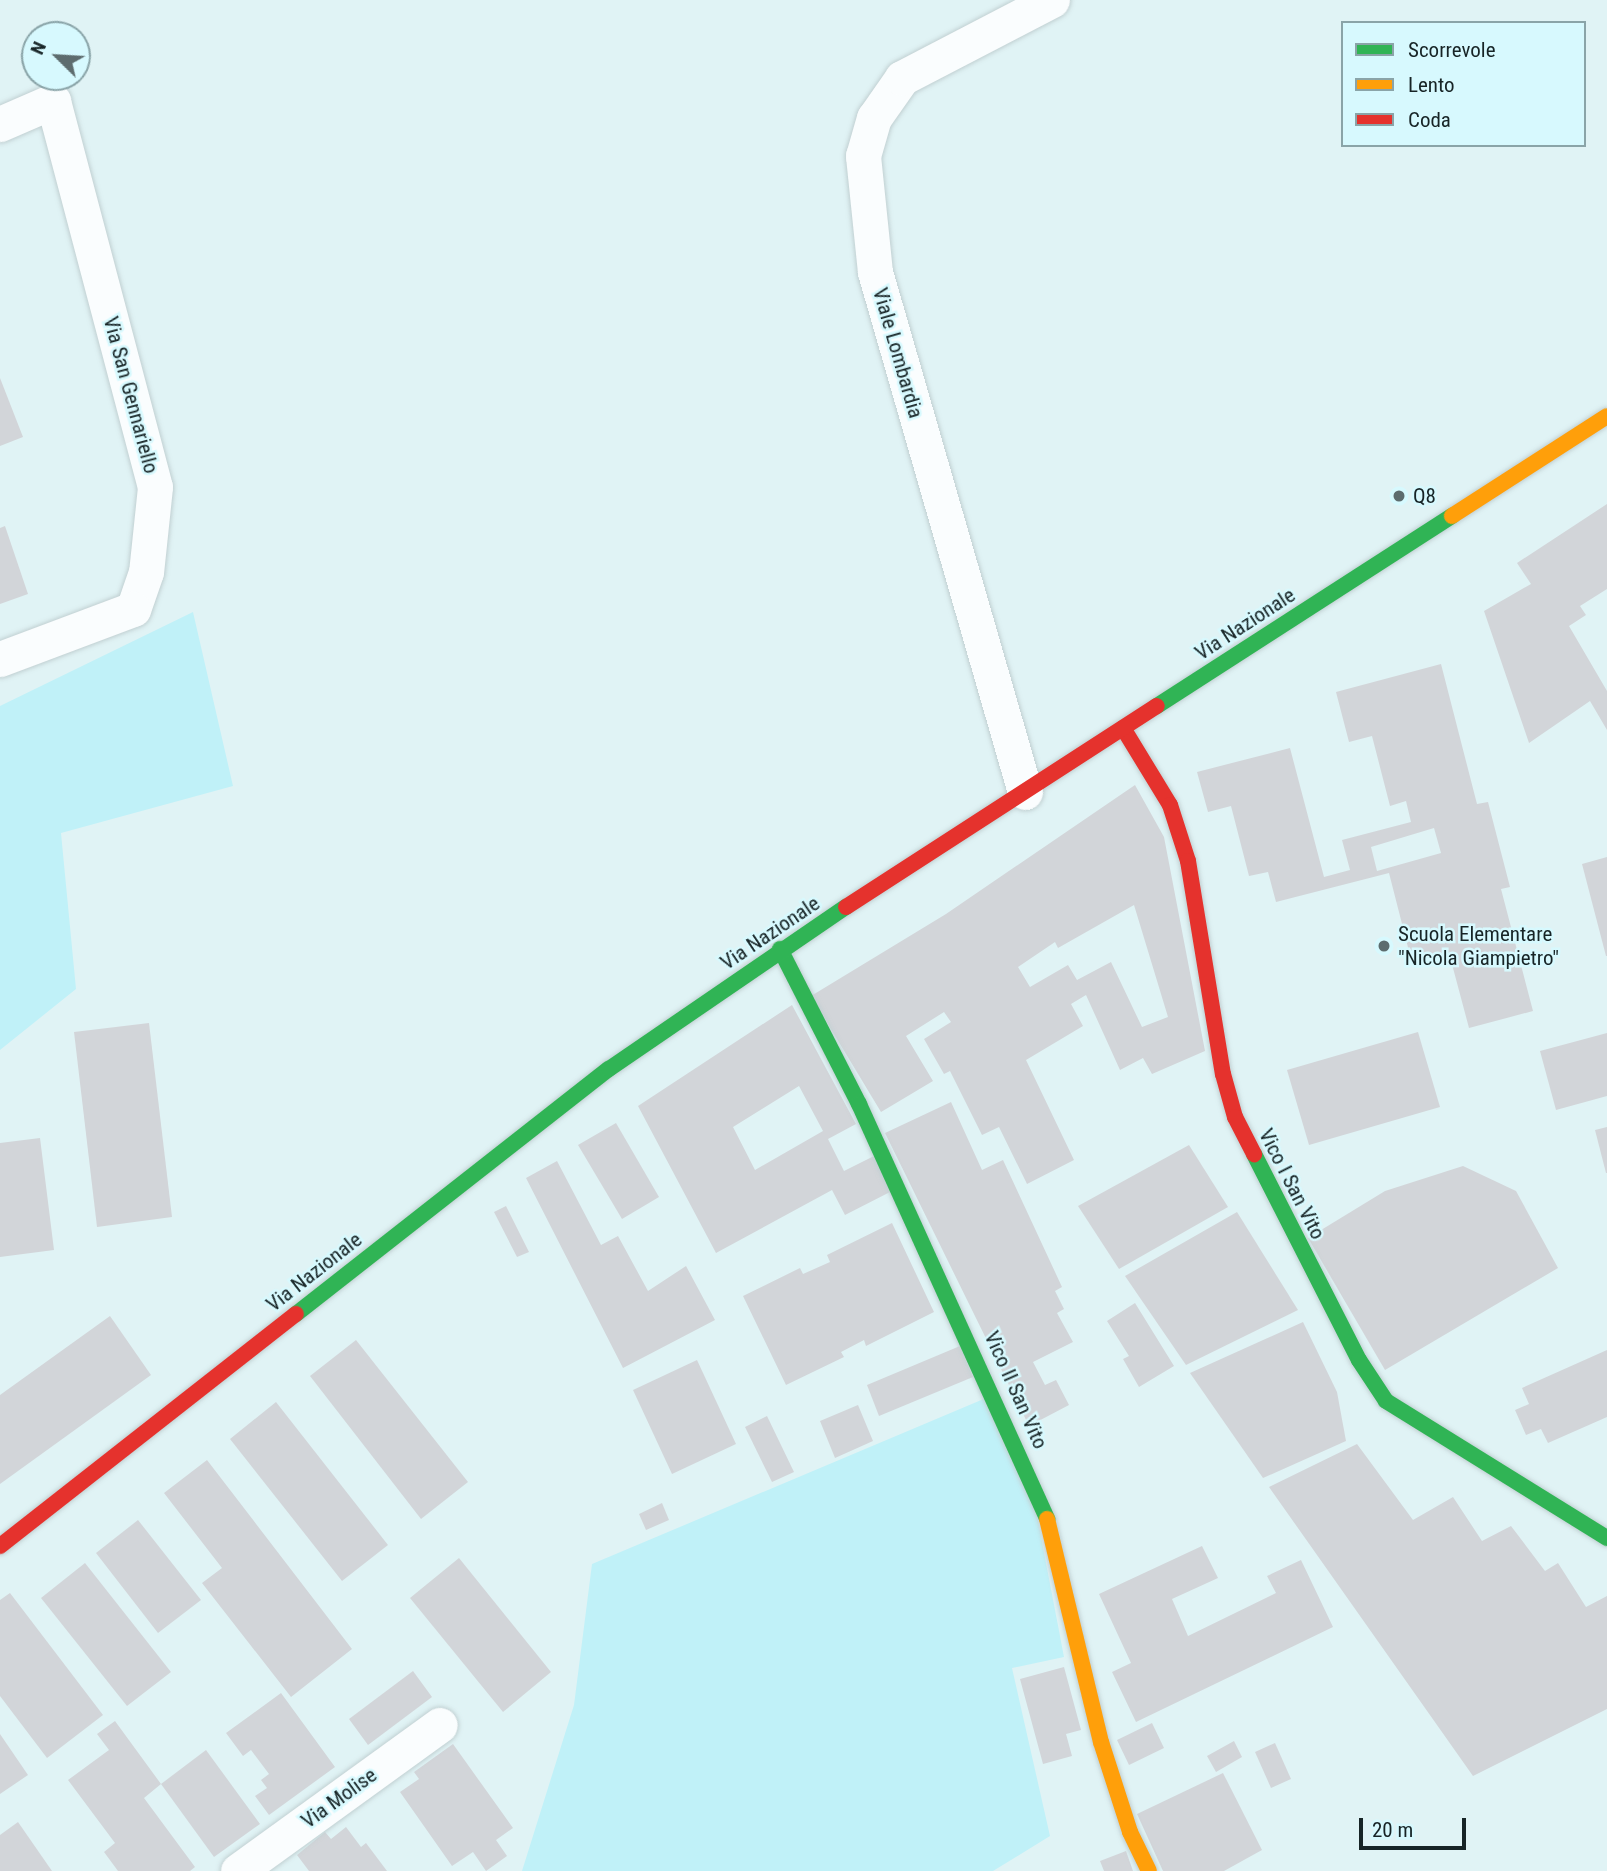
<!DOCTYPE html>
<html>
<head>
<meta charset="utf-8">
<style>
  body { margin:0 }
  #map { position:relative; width:1607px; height:1871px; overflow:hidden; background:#e0f3f5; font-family:"Roboto Condensed",sans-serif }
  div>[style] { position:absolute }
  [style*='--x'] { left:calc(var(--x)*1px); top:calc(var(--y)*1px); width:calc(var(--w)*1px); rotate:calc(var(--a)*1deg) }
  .green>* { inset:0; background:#c0f1f8 }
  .building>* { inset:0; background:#d2d5d9 }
  .roads { filter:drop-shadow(0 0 2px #c1d0d2) drop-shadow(0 0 2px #c1d0d2) }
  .street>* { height:35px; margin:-17.5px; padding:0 17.5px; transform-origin:17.5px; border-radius:17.5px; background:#fafdfe }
  .fast>* { height:16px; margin:-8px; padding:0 8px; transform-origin:8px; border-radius:8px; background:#30b455 }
  .slow>* { height:16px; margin:-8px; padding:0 8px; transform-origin:8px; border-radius:8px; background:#ff9f0a }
  .jam>* { height:16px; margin:-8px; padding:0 8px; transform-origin:8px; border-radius:8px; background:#e5322d }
  .dots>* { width:19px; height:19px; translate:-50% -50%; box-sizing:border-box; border:4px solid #d7f9fe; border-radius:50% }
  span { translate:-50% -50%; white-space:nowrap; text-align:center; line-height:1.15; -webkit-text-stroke:5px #d7f9fe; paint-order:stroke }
  .street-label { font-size:21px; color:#172426 }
  .poi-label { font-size:21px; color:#172426 }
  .left { translate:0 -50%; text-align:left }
  .legend { position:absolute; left:1341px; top:21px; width:245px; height:126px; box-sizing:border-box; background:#d7f9fe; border:2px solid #8aa4a8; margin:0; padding:9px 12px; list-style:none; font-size:21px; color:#172426 }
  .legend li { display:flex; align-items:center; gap:14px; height:35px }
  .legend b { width:35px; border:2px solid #8aa4a8 }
  .north { position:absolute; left:21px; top:21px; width:70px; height:70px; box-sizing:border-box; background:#d7f9fe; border:2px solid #8aa4a8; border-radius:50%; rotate:294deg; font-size:19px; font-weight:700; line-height:28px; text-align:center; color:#172426 }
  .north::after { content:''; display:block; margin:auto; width:24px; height:32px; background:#5d6c6e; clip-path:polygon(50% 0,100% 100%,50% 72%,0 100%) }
  .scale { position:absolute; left:1359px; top:1818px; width:107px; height:32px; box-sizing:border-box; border:4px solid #172426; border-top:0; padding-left:9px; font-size:21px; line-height:24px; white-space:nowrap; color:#172426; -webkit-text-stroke:5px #d7f9fe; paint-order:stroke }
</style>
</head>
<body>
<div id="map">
  <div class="green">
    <div style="clip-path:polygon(193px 612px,233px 786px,61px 833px,76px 989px,0 1050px,0 706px)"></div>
    <div style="clip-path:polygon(986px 1398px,1037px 1516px,1064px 1657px,1012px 1668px,1050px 1836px,993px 1871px,522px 1871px,574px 1705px,592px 1564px)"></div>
  </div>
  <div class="building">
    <div style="clip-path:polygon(0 378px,23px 437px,0 446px)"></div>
    <div style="clip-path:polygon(1607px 504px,1607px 589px,1580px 606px,1586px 615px,1569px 626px,1607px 691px,1607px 730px,1590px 701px,1529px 743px,1484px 611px,1531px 584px,1517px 563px)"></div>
    <div style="clip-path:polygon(5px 526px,28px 594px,0 604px,0 528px)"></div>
    <div style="clip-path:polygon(evenodd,1441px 664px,1477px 804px,1488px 802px,1510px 887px,1501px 889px,1533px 1011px,1469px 1028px,1449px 953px,1412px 963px,1389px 873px,1276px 902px,1268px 872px,1249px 876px,1231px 806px,1208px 812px,1197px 772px,1290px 748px,1324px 877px,1350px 870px,1342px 840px,1411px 822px,1406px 801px,1390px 806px,1372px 736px,1349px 742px,1336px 692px,1441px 664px,1434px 828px,1441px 853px,1377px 871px,1371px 847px,1434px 828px)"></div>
    <div style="clip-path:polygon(evenodd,1135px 785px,1164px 837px,1205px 1051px,1152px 1074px,1143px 1058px,1120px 1070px,1086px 995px,1071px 1004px,1083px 1026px,1026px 1060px,1074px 1160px,1027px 1184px,999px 1127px,982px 1135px,950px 1071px,944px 1074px,924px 1039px,951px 1022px,944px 1012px,906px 1036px,933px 1081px,881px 1112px,811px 996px,946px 914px,1135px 785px,1134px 905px,1168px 1017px,1142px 1027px,1111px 962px,1077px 980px,1068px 965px,1030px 987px,1018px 967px,1055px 942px,1058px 948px,1134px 905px)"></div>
    <div style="clip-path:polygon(1607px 857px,1607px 956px,1606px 956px,1582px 864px)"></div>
    <div style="clip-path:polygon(evenodd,792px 1005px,856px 1124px,828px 1139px,844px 1171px,874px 1156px,892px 1191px,845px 1215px,832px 1190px,716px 1253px,638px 1106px,792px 1005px,799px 1086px,823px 1131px,755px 1170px,733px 1127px,799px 1086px)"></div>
    <div style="clip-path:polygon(149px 1023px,172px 1217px,97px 1227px,74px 1032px)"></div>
    <div style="clip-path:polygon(1418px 1032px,1440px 1107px,1309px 1145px,1287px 1070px)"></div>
    <div style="clip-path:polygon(1607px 1033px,1607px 1096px,1556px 1110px,1540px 1051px)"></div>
    <div style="clip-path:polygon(951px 1102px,982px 1170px,1003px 1160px,1062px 1287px,1055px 1291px,1064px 1309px,1057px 1313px,1073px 1342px,1033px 1362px,1045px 1385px,1056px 1380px,1069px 1405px,1029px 1426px,885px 1133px)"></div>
    <div style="clip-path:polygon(616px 1123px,659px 1197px,622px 1219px,578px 1145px)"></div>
    <div style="clip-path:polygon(1607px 1127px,1607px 1173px,1606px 1173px,1595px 1130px)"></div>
    <div style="clip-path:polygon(40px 1138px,54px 1250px,0 1257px,0 1143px)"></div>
    <div style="clip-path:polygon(1189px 1145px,1228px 1207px,1119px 1269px,1078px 1206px)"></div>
    <div style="clip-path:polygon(557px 1161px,601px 1245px,618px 1236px,648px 1291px,686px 1266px,715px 1320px,623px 1368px,526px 1178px)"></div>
    <div style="clip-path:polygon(1463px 1166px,1516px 1191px,1558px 1268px,1385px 1370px,1308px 1238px,1385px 1191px)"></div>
    <div style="clip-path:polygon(506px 1206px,529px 1252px,517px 1257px,494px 1212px)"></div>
    <div style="clip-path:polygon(1237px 1212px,1298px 1310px,1186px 1365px,1125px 1276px)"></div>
    <div style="clip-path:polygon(892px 1223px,934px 1312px,866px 1346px,864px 1340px,841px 1352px,844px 1357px,786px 1385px,743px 1296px,800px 1268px,803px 1274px,830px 1262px,827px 1255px)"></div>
    <div style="clip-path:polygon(1135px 1303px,1174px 1366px,1139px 1387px,1123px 1359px,1129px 1356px,1107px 1321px)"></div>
    <div style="clip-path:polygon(110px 1316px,151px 1375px,0 1484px,0 1395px)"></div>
    <div style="clip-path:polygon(1303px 1322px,1337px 1392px,1346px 1441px,1263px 1478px,1190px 1373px)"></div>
    <div style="clip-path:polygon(356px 1340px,468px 1482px,421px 1519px,310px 1376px)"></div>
    <div style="clip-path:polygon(960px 1346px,973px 1377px,879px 1416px,867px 1385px)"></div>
    <div style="clip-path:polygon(1607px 1350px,1607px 1417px,1548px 1443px,1541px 1429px,1526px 1435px,1515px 1410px,1529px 1404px,1522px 1388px)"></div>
    <div style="clip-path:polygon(697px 1360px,736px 1444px,672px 1474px,633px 1390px)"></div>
    <div style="clip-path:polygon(276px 1402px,388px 1545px,342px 1581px,230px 1439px)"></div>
    <div style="clip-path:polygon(858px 1405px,873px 1441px,835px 1458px,820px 1421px)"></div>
    <div style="clip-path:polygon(767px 1416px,794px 1472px,772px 1482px,745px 1427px)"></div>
    <div style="clip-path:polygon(1357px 1444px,1413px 1520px,1453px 1497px,1482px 1541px,1511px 1526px,1545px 1571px,1558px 1563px,1586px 1607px,1607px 1596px,1607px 1709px,1473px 1776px,1269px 1487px)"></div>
    <div style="clip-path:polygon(207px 1460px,352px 1649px,291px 1697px,202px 1583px,222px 1568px,164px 1493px)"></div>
    <div style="clip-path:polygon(662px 1503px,669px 1520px,646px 1530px,639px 1514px)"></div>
    <div style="clip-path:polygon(138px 1520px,201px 1600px,158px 1633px,96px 1553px)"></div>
    <div style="clip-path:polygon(1202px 1546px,1218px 1578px,1172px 1599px,1188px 1636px,1276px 1593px,1267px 1576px,1301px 1560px,1333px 1627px,1136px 1722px,1112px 1672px,1131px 1663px,1099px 1594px)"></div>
    <div style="clip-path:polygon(459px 1558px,551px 1672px,503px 1712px,410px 1598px)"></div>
    <div style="clip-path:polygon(85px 1563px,171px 1672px,127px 1706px,41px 1598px)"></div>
    <div style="clip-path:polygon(10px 1593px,103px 1715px,47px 1758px,0 1696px,0 1600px)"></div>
    <div style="clip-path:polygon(1064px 1667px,1081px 1730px,1066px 1734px,1072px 1756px,1043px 1764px,1020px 1679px)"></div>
    <div style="clip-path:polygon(413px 1671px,432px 1697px,368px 1745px,349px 1719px)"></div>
    <div style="clip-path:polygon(281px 1693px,335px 1767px,269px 1815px,255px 1796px,267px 1788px,261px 1780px,269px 1774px,251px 1750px,243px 1756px,226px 1733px)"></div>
    <div style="clip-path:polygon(115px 1721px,161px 1784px,144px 1798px,195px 1867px,190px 1871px,118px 1871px,104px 1852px,115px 1843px,68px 1780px,109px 1750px,97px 1734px)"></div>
    <div style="clip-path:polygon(1152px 1723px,1164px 1748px,1129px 1765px,1117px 1740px)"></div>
    <div style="clip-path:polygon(0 1734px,28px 1775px,0 1794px)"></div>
    <div style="clip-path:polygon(1234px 1741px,1242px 1757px,1216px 1772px,1207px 1756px)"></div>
    <div style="clip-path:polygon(1275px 1743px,1291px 1779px,1271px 1788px,1255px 1752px)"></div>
    <div style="clip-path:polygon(453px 1744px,513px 1828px,496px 1840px,507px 1856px,486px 1871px,473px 1852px,452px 1866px,400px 1792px,419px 1779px,414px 1772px)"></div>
    <div style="clip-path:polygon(206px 1750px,260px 1824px,214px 1857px,161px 1784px)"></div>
    <div style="clip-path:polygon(1223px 1773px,1262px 1850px,1224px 1871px,1163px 1871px,1137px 1814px)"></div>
    <div style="clip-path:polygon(18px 1822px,52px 1871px,0 1871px,0 1835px)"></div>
    <div style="clip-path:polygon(346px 1827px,361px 1847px,366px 1843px,387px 1871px,309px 1871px,297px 1855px,325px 1832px,331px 1839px)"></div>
    <div style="clip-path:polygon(1126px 1851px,1133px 1871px,1104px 1871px,1100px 1861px)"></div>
  </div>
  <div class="roads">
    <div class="street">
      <div style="--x:0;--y:124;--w:58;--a:-23.5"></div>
      <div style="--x:53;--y:101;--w:399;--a:75.2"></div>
      <div style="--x:155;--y:487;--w:85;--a:96"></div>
      <div style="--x:146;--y:572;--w:39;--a:109"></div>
      <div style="--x:133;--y:609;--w:142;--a:159.4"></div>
      <div style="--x:1025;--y:792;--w:541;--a:-106.09"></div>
      <div style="--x:875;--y:272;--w:117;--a:-95.9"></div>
      <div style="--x:863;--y:156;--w:40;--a:-74"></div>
      <div style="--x:874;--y:118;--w:49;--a:-55"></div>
      <div style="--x:902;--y:78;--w:169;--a:-27.5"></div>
      <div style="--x:238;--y:1871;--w:249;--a:-35.9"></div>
    </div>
    <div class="fast">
      <div style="--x:1157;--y:706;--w:351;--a:-32.8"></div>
      <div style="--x:780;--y:949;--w:174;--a:63"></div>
      <div style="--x:859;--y:1104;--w:456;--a:65.6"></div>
      <div style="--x:1254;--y:1154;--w:231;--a:63"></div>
      <div style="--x:1359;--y:1360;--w:49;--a:56.6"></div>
      <div style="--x:1386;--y:1401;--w:260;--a:31.8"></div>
      <div style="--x:296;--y:1314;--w:397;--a:-38.1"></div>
      <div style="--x:609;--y:1069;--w:287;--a:-34.4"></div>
    </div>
    <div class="slow">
      <div style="--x:1452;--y:516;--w:184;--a:-32.8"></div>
      <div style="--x:1047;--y:1519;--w:229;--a:76.4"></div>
      <div style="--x:1101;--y:1742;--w:95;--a:72.1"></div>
      <div style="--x:1130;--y:1832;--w:43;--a:64"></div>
    </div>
    <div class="jam">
      <div style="--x:1123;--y:728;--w:90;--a:58.6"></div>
      <div style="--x:1170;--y:805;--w:59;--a:72.2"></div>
      <div style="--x:1188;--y:861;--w:216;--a:80.7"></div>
      <div style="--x:1223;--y:1074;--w:45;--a:74.4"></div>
      <div style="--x:1235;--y:1117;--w:42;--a:62.8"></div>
      <div style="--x:846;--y:907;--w:370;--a:-32.9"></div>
      <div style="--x:0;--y:1546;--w:376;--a:-38.1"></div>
    </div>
  </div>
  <div class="dots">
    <div style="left:1399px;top:496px;background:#5d6c6e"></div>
    <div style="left:1384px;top:946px;background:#5d6c6e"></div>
  </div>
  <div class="street-label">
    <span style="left:898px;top:353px;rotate:74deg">Viale Lombardia</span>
    <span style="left:131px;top:395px;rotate:75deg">Via San Gennariello</span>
    <span style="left:1245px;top:624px;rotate:-33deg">Via Nazionale</span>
    <span style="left:770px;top:933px;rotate:-34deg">Via Nazionale</span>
    <span style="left:1292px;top:1184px;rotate:63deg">Vico I San Vito</span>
    <span style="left:314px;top:1272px;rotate:-38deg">Via Nazionale</span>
    <span style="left:1016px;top:1390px;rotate:66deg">Vico II San Vito</span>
    <span style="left:339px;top:1798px;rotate:-36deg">Via Molise</span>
  </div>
  <div class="poi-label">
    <span class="left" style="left:1413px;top:496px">Q8</span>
    <span class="left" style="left:1398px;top:946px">Scuola Elementare<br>"Nicola Giampietro"</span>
  </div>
  <ul class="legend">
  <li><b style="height:9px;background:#30b455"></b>Scorrevole</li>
  <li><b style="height:9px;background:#ff9f0a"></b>Lento</li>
  <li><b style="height:9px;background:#e5322d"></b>Coda</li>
  </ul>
  <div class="north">N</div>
  <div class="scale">20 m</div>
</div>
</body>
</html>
